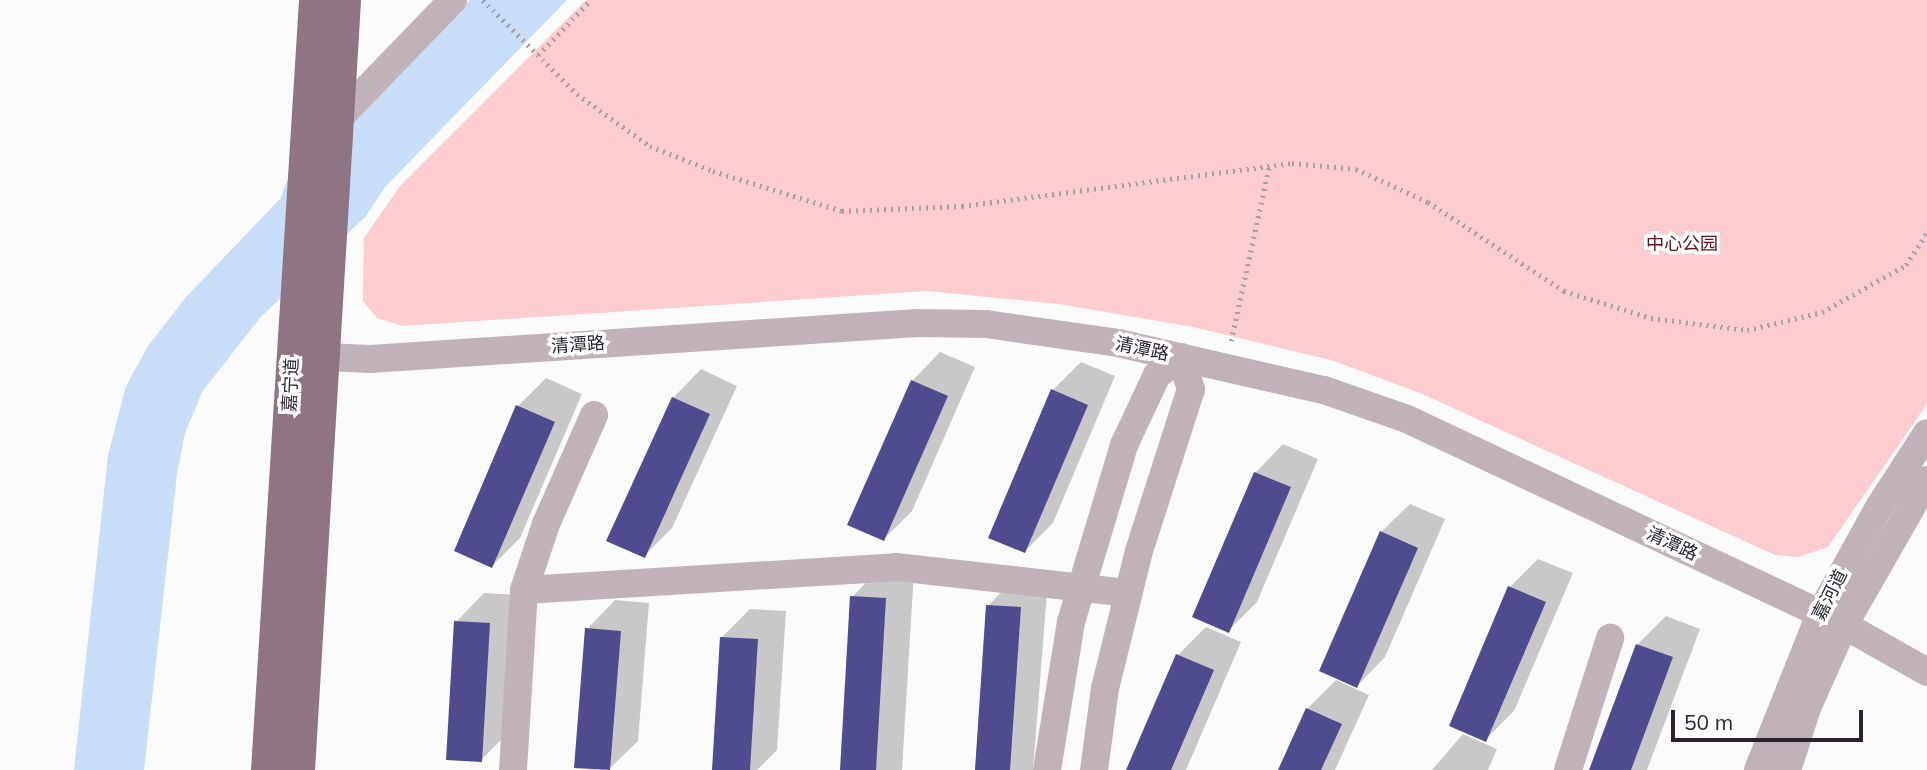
<!DOCTYPE html>
<html>
<head>
<meta charset="utf-8">
<style>
  body { margin:0 }
  #map { position:relative; width:1927px; height:770px; overflow:hidden; background:#fbfbfb; font-family:Mulish,"Noto Sans SC",sans-serif }
  div>[style] { position:absolute }
  [style*='--x'] { left:calc(var(--x)*1px); top:calc(var(--y)*1px); width:calc(var(--w)*1px); rotate:calc(var(--a)*1deg) }
  .green>* { inset:0; background:#fdccd0 }
  .water>* { inset:0; background:#c7ddf8 }
  .shadow>* { inset:0; background:#0003 }
  .building>* { inset:0; background:#4e4b8f }
  .path>* { height:4.5px; margin-top:-2.25px; transform-origin:0; background:repeating-linear-gradient(90deg,#a5a2a7 0 2px,transparent 0 7px) }
  .minor>* { height:28px; margin:-14px; padding:0 14px; transform-origin:14px; border-radius:14px; background:#c1b2ba }
  .major>* { height:37px; margin:-18.5px; padding:0 18.5px; transform-origin:18.5px; border-radius:18.5px; background:#8f7584 }
  span { translate:-50% -50%; white-space:nowrap; text-align:center; line-height:1.15; -webkit-text-stroke:7px #fff; paint-order:stroke }
  .park-label { font-size:18px; color:#5f0f23 }
  .street-label { font-size:18px; color:#2a232f }
  .scale { position:absolute; left:1671px; top:710px; width:192px; height:32px; box-sizing:border-box; border:4px solid #2a232f; border-top:0; padding-left:9px; font-size:21px; line-height:24px; white-space:nowrap; color:#2a232f; -webkit-text-stroke:5px #fff; paint-order:stroke }
</style>
</head>
<body>
<div id="map">
  <div class="green">
    <div style="clip-path:polygon(586px 0,1927px 0,1927px 404px,1828px 547px,1798px 557px,1775px 555px,1420px 393px,1331px 360px,1193px 327px,1059px 304px,927px 291px,403px 326px,377px 318px,363px 301px,364px 238px,400px 186px)"></div>
  </div>
  <div class="water">
    <div style="clip-path:polygon(470px 0,567px 0,385px 187px,366px 216px,260px 318px,202px 392px,185px 433px,177px 474px,144px 770px,74px 770px,108px 455px,126px 386px,148px 346px,186px 297px,280px 199px,287px 181px)"></div>
  </div>
  <div class="shadow">
    <div style="clip-path:polygon(940px 352px,975px 367px,912px 511px,884px 539px,912px 381px)"></div>
    <div style="clip-path:polygon(1081px 362px,1115px 376px,1053px 523px,1025px 551px,1053px 390px)"></div>
    <div style="clip-path:polygon(701px 369px,737px 386px,672px 528px,644px 556px,673px 398px)"></div>
    <div style="clip-path:polygon(546px 378px,582px 394px,520px 538px,492px 566px,518px 406px)"></div>
    <div style="clip-path:polygon(1283px 444px,1318px 459px,1257px 602px,1228px 631px,1255px 473px)"></div>
    <div style="clip-path:polygon(1410px 504px,1445px 519px,1385px 657px,1357px 686px,1381px 532px)"></div>
    <div style="clip-path:polygon(1538px 559px,1573px 573px,1514px 711px,1485px 740px,1510px 587px)"></div>
    <div style="clip-path:polygon(880px 568px,914px 571px,902px 770px,842px 770px,852px 597px)"></div>
    <div style="clip-path:polygon(1016px 577px,1048px 580px,1033px 770px,975px 770px,988px 606px)"></div>
    <div style="clip-path:polygon(484px 593px,517px 595px,509px 732px,481px 760px,456px 622px)"></div>
    <div style="clip-path:polygon(615px 600px,649px 603px,638px 741px,609px 769px,587px 629px)"></div>
    <div style="clip-path:polygon(750px 609px,786px 611px,777px 750px,757px 770px,714px 770px,722px 637px)"></div>
    <div style="clip-path:polygon(1666px 616px,1700px 629px,1647px 770px,1591px 770px,1638px 644px)"></div>
    <div style="clip-path:polygon(1206px 627px,1241px 642px,1186px 770px,1128px 770px,1178px 655px)"></div>
    <div style="clip-path:polygon(1336px 680px,1369px 695px,1335px 770px,1280px 770px,1307px 709px)"></div>
    <div style="clip-path:polygon(1463px 734px,1497px 749px,1488px 770px,1432px 770px)"></div>
  </div>
  <div class="building">
    <div style="clip-path:polygon(911px 380px,948px 396px,884px 541px,847px 525px)"></div>
    <div style="clip-path:polygon(1051px 389px,1088px 405px,1025px 553px,988px 538px)"></div>
    <div style="clip-path:polygon(672px 397px,710px 414px,645px 558px,606px 541px)"></div>
    <div style="clip-path:polygon(516px 405px,555px 422px,492px 568px,454px 551px)"></div>
    <div style="clip-path:polygon(1254px 472px,1291px 487px,1229px 633px,1192px 617px)"></div>
    <div style="clip-path:polygon(1380px 531px,1418px 548px,1357px 688px,1319px 671px)"></div>
    <div style="clip-path:polygon(1508px 586px,1546px 602px,1486px 742px,1449px 726px)"></div>
    <div style="clip-path:polygon(850px 596px,886px 598px,876px 770px,840px 770px)"></div>
    <div style="clip-path:polygon(986px 605px,1021px 607px,1010px 770px,975px 770px)"></div>
    <div style="clip-path:polygon(454px 621px,490px 623px,482px 762px,446px 760px)"></div>
    <div style="clip-path:polygon(585px 628px,621px 631px,610px 770px,574px 768px)"></div>
    <div style="clip-path:polygon(720px 637px,758px 639px,750px 770px,712px 770px)"></div>
    <div style="clip-path:polygon(1636px 644px,1673px 657px,1631px 770px,1589px 770px)"></div>
    <div style="clip-path:polygon(1176px 654px,1214px 670px,1171px 770px,1126px 770px)"></div>
    <div style="clip-path:polygon(1306px 708px,1342px 724px,1321px 770px,1278px 770px)"></div>
  </div>
  <div class="path">
    <div style="--x:483;--y:0;--w:133;--a:45"></div>
    <div style="--x:577;--y:94;--w:90;--a:35.5"></div>
    <div style="--x:650;--y:146;--w:68;--a:21.6"></div>
    <div style="--x:713;--y:171;--w:135;--a:17.2"></div>
    <div style="--x:842;--y:211;--w:120;--a:-2.4"></div>
    <div style="--x:962;--y:206;--w:333;--a:-7.4"></div>
    <div style="--x:1292;--y:163;--w:64;--a:5.4"></div>
    <div style="--x:1356;--y:169;--w:79;--a:24.6"></div>
    <div style="--x:1428;--y:202;--w:163;--a:33.2"></div>
    <div style="--x:1564;--y:291;--w:91;--a:17.2"></div>
    <div style="--x:1651;--y:318;--w:97;--a:7.1"></div>
    <div style="--x:1747;--y:330;--w:77;--a:-13.5"></div>
    <div style="--x:1822;--y:312;--w:96;--a:-29.2"></div>
    <div style="--x:1906;--y:265;--w:38;--a:-57"></div>
    <div style="--x:538;--y:55;--w:76;--a:-46.1"></div>
    <div style="--x:1231;--y:341;--w:178;--a:-77.7"></div>
  </div>
  <div class="minor">
    <div style="--x:335;--y:122;--w:170;--a:-46"></div>
    <div style="--x:303;--y:356;--w:67;--a:2.6"></div>
    <div style="--x:370;--y:359;--w:549;--a:-3.76"></div>
    <div style="--x:918;--y:323;--w:68;--a:0.8"></div>
    <div style="--x:986;--y:324;--w:133;--a:8.2"></div>
    <div style="--x:1118;--y:343;--w:211;--a:12.9"></div>
    <div style="--x:1324;--y:390;--w:88;--a:19.3"></div>
    <div style="--x:1407;--y:419;--w:483;--a:25.2"></div>
    <div style="--x:1844;--y:625;--w:95;--a:29.5"></div>
    <div style="--x:524;--y:590;--w:373;--a:-3.5"></div>
    <div style="--x:896;--y:567;--w:234;--a:6.4"></div>
    <div style="--x:513;--y:770;--w:180;--a:-86.5"></div>
    <div style="--x:524;--y:590;--w:70;--a:-71.6"></div>
    <div style="--x:546;--y:524;--w:119;--a:-66.2"></div>
    <div style="--x:1047;--y:770;--w:150;--a:-80.8"></div>
    <div style="--x:1071;--y:622;--w:185;--a:-73.3"></div>
    <div style="--x:1124;--y:445;--w:77;--a:-64.8"></div>
    <div style="--x:1157;--y:375;--w:30;--a:-37"></div>
    <div style="--x:1181;--y:357;--w:34;--a:73"></div>
    <div style="--x:1191;--y:389;--w:170;--a:107.8"></div>
    <div style="--x:1139;--y:551;--w:141;--a:103.9"></div>
    <div style="--x:1105;--y:688;--w:83;--a:97.6"></div>
    <div style="--x:1568;--y:770;--w:139;--a:-72.3"></div>
    <div style="--x:1758;--y:770;--w:168;--a:-68.3"></div>
    <div style="--x:1820;--y:614;--w:122;--a:-61.1"></div>
    <div style="--x:1879;--y:507;--w:88;--a:-57"></div>
    <div style="--x:1787;--y:770;--w:65;--a:-72.1"></div>
    <div style="--x:1807;--y:708;--w:91;--a:-66"></div>
    <div style="--x:1844;--y:625;--w:167;--a:-60.2"></div>
  </div>
  <div class="major">
    <div style="--x:269;--y:770;--w:771;--a:-86.43"></div>
    <div style="--x:296;--y:770;--w:770;--a:-86.58"></div>
  </div>
  <div class="park-label">
    <span style="left:1682px;top:244px">中心公园</span>
  </div>
  <div class="street-label">
    <span style="left:578px;top:345px;rotate:-4deg">清潭路</span>
    <span style="left:1142px;top:349px;rotate:12deg">清潭路</span>
    <span style="left:291px;top:385px;rotate:-87deg">嘉宁道</span>
    <span style="left:1672px;top:544px;rotate:25deg">清潭路</span>
    <span style="left:1830px;top:595px;rotate:-63deg">嘉河道</span>
  </div>
  <div class="scale">50 m</div>
</div>
</body>
</html>
